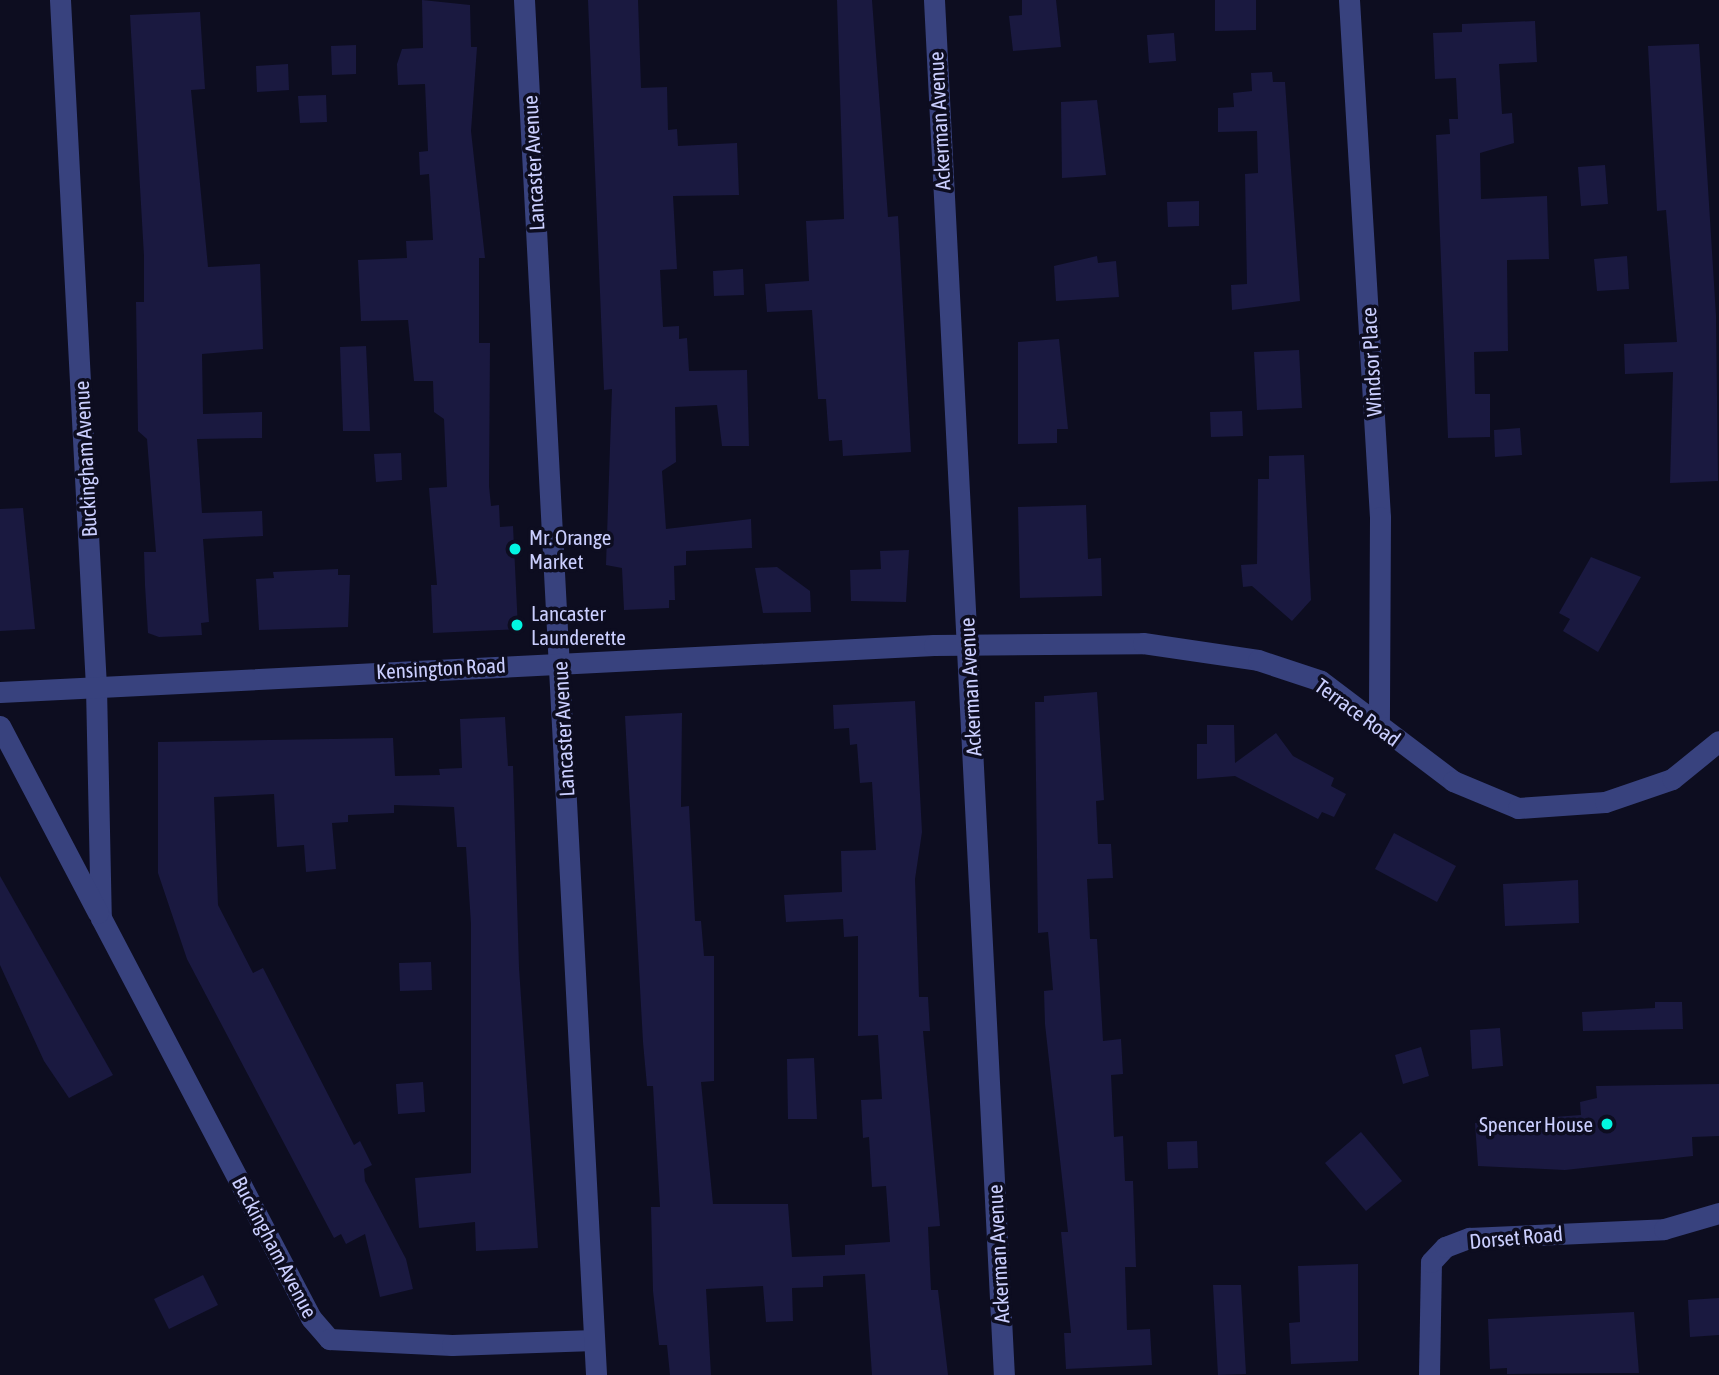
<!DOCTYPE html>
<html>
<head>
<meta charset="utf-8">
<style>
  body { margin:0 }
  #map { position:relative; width:1719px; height:1375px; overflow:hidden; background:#0d0d20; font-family:"Asap Condensed",sans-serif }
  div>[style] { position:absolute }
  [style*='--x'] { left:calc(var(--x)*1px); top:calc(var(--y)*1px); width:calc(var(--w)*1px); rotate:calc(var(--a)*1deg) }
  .building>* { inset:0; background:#1a1940 }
  .minor>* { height:21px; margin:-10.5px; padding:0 10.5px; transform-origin:10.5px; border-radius:10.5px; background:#38427e }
  .dots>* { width:19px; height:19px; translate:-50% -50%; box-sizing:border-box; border:4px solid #0d0d20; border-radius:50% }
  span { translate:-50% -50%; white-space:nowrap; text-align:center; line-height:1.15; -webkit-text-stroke:7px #0d0d20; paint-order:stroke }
  .street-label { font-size:21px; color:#cbcfff }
  .poi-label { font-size:21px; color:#cbcfff }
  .left { translate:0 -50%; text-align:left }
  .right { translate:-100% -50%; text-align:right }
</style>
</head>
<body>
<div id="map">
  <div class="building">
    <div style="clip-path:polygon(422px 0,470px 5px,471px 47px,477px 47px,471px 131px,485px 258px,479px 258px,479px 343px,490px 343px,489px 486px,491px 506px,499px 505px,500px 527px,513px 526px,518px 629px,433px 633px,431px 585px,437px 585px,429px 488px,447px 487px,444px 419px,434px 412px,433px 381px,414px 381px,408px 320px,361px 321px,358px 260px,407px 258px,406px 241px,433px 240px,429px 174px,420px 175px,419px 152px,428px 151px,425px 84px,398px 85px,397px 64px,402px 49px,423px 48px)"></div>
    <div style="clip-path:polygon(588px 0,638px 0,641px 88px,667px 87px,668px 130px,677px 129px,678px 146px,737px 143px,739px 195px,673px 196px,677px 269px,660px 270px,663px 327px,679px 326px,679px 339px,687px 338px,689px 371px,747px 370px,749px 446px,722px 446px,717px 405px,675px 407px,676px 462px,662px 471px,666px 529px,751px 519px,752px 548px,686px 551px,686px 565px,674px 566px,675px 600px,669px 600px,669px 608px,624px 610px,622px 568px,606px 565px,612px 389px,604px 390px)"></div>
    <div style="clip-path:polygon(837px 0,872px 0,888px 217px,898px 216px,911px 452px,843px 456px,842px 440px,829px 441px,826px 399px,818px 399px,812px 310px,767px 312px,765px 284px,809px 281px,806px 221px,844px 219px)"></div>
    <div style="clip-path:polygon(1022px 0,1056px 0,1061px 47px,1013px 51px,1009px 16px,1022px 15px)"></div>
    <div style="clip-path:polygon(1215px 0,1256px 0,1256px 30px,1215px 31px)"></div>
    <div style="clip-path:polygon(200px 12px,205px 89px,191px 90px,208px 267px,260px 264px,263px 349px,202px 354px,203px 414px,262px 412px,262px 438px,197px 439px,202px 513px,262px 511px,263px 536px,203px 539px,209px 622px,201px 623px,202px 635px,159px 637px,148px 633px,145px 585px,144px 552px,156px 552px,147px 439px,138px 431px,136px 302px,144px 302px,144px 256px,130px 15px)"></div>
    <div style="clip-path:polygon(1535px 21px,1537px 62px,1499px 64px,1502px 114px,1512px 113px,1514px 143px,1480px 153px,1481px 199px,1547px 196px,1549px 259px,1507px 260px,1508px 351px,1474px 352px,1475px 394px,1490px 394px,1490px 437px,1448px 438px,1436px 135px,1450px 134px,1449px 119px,1458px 119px,1456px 78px,1435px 79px,1433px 33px,1462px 32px,1462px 24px)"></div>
    <div style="clip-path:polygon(1174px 33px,1176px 61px,1149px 63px,1147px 35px)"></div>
    <div style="clip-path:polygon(1699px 44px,1716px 316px,1718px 481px,1670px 483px,1673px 372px,1625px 374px,1624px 344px,1677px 342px,1666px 210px,1657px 211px,1648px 46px)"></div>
    <div style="clip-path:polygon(356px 45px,356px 74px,332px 75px,331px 46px)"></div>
    <div style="clip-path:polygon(288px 64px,289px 90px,257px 92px,256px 66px)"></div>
    <div style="clip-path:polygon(1272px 72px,1273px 82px,1285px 82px,1300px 301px,1232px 310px,1231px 285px,1247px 284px,1245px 174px,1258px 173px,1257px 131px,1218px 132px,1218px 108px,1234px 107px,1233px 93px,1252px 91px,1251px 73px)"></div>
    <div style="clip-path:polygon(326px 95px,327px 122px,300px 123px,298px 96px)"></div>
    <div style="clip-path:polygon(1097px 100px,1106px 175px,1062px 178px,1061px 102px)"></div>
    <div style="clip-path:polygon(1605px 165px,1608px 204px,1581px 206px,1578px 167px)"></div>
    <div style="clip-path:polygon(1199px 201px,1199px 226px,1168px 227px,1167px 202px)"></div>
    <div style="clip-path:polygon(1097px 256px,1098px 263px,1116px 261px,1119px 297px,1056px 301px,1054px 266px)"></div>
    <div style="clip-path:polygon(1627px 256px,1629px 289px,1597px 291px,1594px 259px)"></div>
    <div style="clip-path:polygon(743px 269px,744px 295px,714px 296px,713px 271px)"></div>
    <div style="clip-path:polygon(1059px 339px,1068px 429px,1057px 429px,1057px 443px,1018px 444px,1018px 342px)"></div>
    <div style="clip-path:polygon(366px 346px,370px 431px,343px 431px,340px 347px)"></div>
    <div style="clip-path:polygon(1299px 350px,1302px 408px,1257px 410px,1254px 352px)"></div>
    <div style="clip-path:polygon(1242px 411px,1243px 436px,1211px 437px,1210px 412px)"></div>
    <div style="clip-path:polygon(1520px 428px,1522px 455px,1495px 457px,1494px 430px)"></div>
    <div style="clip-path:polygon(401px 453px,402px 480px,376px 482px,374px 454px)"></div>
    <div style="clip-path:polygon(1304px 455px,1311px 600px,1292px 621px,1252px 586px,1243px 587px,1241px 565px,1257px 564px,1258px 479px,1269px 479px,1269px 456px)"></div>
    <div style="clip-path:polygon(1086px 505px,1088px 559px,1101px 558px,1102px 596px,1020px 598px,1018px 507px)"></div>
    <div style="clip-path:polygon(23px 508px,35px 629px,0 631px,0 509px)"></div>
    <div style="clip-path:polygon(909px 550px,906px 602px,851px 601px,850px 570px,881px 569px,880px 551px)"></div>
    <div style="clip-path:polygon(1591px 557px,1641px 577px,1598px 652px,1563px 631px,1570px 619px,1559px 613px)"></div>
    <div style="clip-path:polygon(777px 567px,810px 591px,811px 612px,763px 613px,755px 568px)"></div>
    <div style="clip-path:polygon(338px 569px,338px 575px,350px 575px,348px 627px,259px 630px,256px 579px,274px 578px,273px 572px)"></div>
    <div style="clip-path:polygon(1097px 692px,1104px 800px,1096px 801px,1098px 844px,1111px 844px,1113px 878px,1087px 879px,1090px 939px,1097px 939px,1103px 1041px,1121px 1039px,1123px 1074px,1111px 1075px,1114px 1137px,1123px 1136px,1125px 1181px,1133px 1181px,1136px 1267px,1125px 1267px,1127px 1330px,1150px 1329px,1152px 1365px,1066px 1369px,1064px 1333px,1071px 1333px,1061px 1232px,1068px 1232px,1045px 1024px,1044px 991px,1053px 990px,1048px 932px,1038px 933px,1035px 702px,1044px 702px,1044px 696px)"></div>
    <div style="clip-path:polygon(915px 701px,922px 832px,915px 879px,919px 997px,928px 997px,930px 1031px,923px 1031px,940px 1226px,928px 1227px,931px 1290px,938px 1290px,948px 1375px,872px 1375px,865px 1274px,823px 1276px,823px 1287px,792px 1288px,793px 1321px,766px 1322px,763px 1286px,706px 1289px,711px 1375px,670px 1375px,667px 1345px,659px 1345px,653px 1291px,651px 1207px,660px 1207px,653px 1086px,647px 1086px,643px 1042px,625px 716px,682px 713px,681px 807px,689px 806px,695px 921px,701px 921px,704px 956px,714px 956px,714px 1081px,701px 1082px,713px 1204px,788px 1204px,792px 1257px,845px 1255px,845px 1245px,890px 1242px,886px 1186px,872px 1187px,869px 1137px,863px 1138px,861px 1100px,882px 1099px,878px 1035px,858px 1036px,858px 936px,844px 937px,843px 919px,786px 922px,784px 895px,842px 892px,841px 851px,876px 850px,872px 782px,860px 783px,857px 744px,850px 745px,849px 728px,834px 729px,833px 705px)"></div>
    <div style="clip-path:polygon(505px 717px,508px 766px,513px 766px,519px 968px,538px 1248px,476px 1251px,475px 1222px,419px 1228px,415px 1178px,471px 1173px,471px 924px,466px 847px,457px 847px,454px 807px,394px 805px,394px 813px,348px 815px,348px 822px,332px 823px,336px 869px,306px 872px,304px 845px,277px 847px,274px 794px,214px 797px,218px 905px,253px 973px,263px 968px,354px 1145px,360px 1141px,372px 1165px,364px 1169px,365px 1181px,406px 1259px,413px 1289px,380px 1297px,365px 1234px,346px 1244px,341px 1234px,334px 1238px,187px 959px,158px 873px,158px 742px,393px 738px,395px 776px,440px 775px,439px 769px,462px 768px,460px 719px)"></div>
    <div style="clip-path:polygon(1207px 725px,1234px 725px,1235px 763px,1276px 733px,1293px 756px,1334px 778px,1331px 786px,1346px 794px,1334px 817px,1322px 812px,1318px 819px,1235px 776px,1197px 779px,1197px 744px,1207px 744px)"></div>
    <div style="clip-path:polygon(1394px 833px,1456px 866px,1437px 902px,1375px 869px)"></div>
    <div style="clip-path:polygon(0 876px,113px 1075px,69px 1098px,44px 1061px,0 965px)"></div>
    <div style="clip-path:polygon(1578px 880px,1579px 923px,1505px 926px,1503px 884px)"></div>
    <div style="clip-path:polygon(431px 962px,432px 990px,400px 991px,399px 963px)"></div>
    <div style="clip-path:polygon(1655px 1002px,1682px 1002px,1683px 1029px,1583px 1031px,1582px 1012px,1655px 1008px)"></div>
    <div style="clip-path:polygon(1500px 1028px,1503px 1066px,1472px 1069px,1470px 1030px)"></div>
    <div style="clip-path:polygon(1421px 1047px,1429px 1076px,1403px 1084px,1395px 1055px)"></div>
    <div style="clip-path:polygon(814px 1058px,817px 1119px,788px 1119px,787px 1059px)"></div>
    <div style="clip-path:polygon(423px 1082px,425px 1112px,398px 1114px,396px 1084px)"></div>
    <div style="clip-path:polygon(1719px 1084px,1719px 1136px,1692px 1137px,1693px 1156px,1565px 1170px,1478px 1166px,1475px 1123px,1581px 1115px,1580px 1102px,1597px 1098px,1596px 1086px)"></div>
    <div style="clip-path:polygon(1361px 1132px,1402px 1181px,1366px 1211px,1325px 1163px)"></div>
    <div style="clip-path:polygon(1197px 1141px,1198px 1168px,1168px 1169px,1167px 1142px)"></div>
    <div style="clip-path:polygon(1358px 1264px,1358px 1361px,1291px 1364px,1289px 1323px,1300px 1322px,1298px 1266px)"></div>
    <div style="clip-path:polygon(203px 1275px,218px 1305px,169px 1329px,154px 1299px)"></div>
    <div style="clip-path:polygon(1213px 1285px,1241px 1285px,1246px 1374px,1218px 1375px)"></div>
    <div style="clip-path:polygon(1719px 1298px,1719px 1335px,1690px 1337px,1688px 1300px)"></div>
    <div style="clip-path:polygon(1634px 1312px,1639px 1373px,1507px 1374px,1507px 1368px,1490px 1369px,1488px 1319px)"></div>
  </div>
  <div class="minor">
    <div style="--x:60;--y:0;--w:688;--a:87"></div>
    <div style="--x:96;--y:687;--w:231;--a:88.8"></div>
    <div style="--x:101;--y:918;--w:452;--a:62.3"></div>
    <div style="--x:311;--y:1318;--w:28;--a:49"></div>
    <div style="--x:329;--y:1339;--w:123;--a:2.8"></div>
    <div style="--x:452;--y:1345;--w:142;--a:-2"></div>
    <div style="--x:524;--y:0;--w:1377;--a:87"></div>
    <div style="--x:934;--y:0;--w:1377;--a:87.09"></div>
    <div style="--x:1349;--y:0;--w:518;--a:86.57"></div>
    <div style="--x:1380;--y:517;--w:207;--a:90.3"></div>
    <div style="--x:0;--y:692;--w:935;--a:-2.88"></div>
    <div style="--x:934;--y:645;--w:209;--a:-0.5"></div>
    <div style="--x:1143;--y:643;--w:116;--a:8.4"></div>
    <div style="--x:1258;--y:660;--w:66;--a:18.4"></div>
    <div style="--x:1321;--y:681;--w:166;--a:37.1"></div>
    <div style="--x:1453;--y:781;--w:70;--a:22.6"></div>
    <div style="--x:1518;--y:808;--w:87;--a:-3.9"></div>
    <div style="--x:1605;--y:802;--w:71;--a:-18.9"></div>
    <div style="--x:1672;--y:779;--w:60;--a:-39"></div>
    <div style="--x:0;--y:726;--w:211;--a:62.3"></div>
    <div style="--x:1429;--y:1375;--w:113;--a:-89"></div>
    <div style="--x:1431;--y:1262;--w:21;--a:-47"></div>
    <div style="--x:1445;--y:1247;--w:26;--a:-21"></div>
    <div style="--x:1469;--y:1238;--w:195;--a:-2.6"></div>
    <div style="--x:1664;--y:1229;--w:57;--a:-16.2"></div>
  </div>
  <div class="dots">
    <div style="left:515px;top:549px;background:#02f5e1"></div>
    <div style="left:517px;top:625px;background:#02f5e1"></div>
    <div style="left:1607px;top:1124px;background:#02f5e1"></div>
  </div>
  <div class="street-label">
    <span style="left:939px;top:121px;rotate:-93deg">Ackerman Avenue</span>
    <span style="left:533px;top:163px;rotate:-93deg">Lancaster Avenue</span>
    <span style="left:1371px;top:362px;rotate:-93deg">Windsor Place</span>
    <span style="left:85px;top:459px;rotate:-93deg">Buckingham Avenue</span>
    <span style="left:441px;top:668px;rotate:-3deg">Kensington Road</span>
    <span style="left:970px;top:687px;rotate:-93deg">Ackerman Avenue</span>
    <span style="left:1358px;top:712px;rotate:36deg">Terrace Road</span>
    <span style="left:563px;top:729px;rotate:-93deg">Lancaster Avenue</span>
    <span style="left:1516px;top:1237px;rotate:-5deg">Dorset Road</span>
    <span style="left:275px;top:1247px;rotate:62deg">Buckingham Avenue</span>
    <span style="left:998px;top:1254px;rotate:-93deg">Ackerman Avenue</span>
  </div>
  <div class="poi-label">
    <span class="left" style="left:529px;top:549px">Mr. Orange<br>Market</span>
    <span class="left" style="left:531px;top:625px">Lancaster<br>Launderette</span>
    <span class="right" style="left:1593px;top:1124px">Spencer House</span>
  </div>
</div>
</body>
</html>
